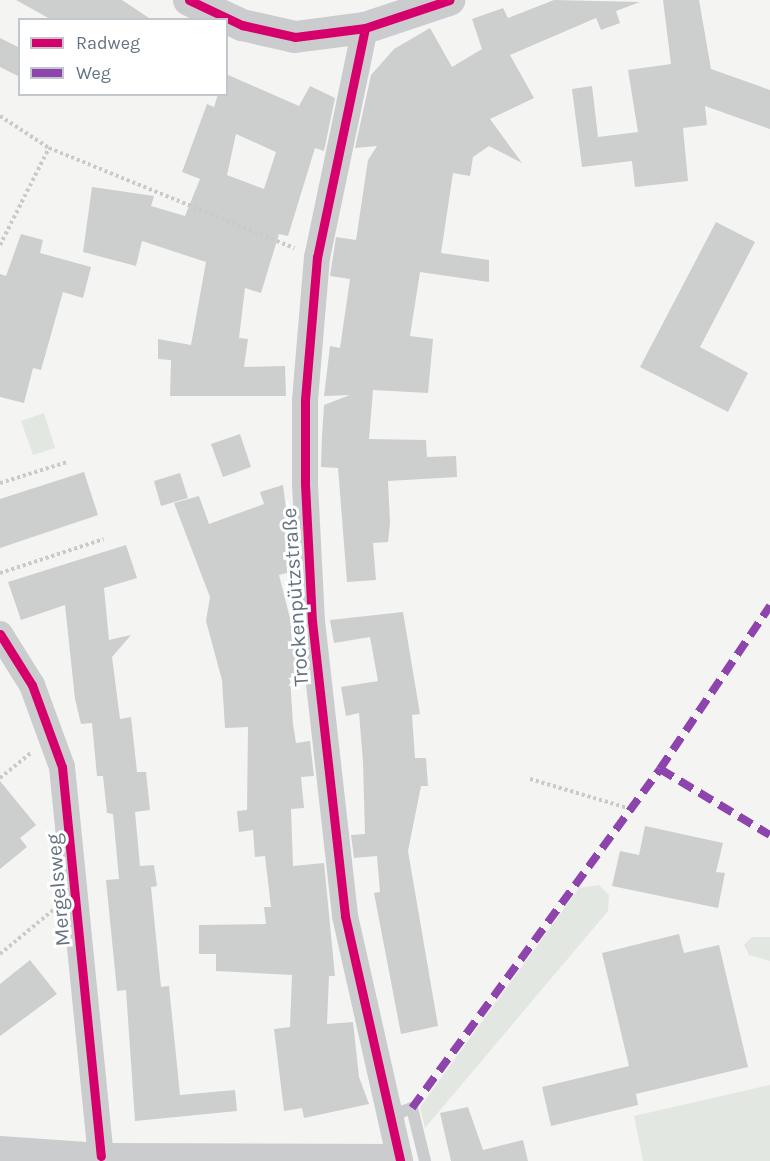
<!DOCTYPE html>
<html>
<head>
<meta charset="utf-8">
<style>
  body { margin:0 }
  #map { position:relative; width:770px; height:1161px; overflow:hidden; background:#f4f4f2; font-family:Karla,sans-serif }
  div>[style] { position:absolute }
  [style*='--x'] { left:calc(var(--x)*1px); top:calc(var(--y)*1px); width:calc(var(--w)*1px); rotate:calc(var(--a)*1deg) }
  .green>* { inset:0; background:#e3e7e1 }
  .building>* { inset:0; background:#cdcece }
  .path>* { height:4px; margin-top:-2px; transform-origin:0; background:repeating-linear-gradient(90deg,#c9caca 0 3px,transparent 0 6px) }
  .service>* { height:12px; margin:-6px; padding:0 6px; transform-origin:6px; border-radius:6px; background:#cbcccd }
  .minor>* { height:26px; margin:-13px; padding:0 13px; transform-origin:13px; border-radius:13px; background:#cbcccd }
  .tertiary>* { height:32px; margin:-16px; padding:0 16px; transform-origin:16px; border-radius:16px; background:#cbcccd }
  .quiet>* { height:8px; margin-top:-4px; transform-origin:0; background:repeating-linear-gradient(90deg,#8e44ad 0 15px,transparent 0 23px) }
  .cycleway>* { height:9px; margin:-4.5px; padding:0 4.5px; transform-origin:4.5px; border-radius:4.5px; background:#d6006c }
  span { translate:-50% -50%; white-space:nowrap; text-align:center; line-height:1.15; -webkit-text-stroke:6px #fff; paint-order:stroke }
  .street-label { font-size:21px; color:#647282 }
  .legend { position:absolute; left:18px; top:18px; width:210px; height:78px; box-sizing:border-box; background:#fff; border:2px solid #c1c7cd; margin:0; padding:8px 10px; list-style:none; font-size:18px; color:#647282 }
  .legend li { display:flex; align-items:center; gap:12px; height:30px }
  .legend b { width:30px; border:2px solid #c1c7cd }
</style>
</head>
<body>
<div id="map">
  <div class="green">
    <div style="clip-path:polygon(44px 413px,55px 448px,33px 455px,21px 421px)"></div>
    <div style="clip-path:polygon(599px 885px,609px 895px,608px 911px,425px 1128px,420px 1107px,579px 888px)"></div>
    <div style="clip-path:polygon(752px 937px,770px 937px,770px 961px,749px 955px,744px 945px)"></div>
    <div style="clip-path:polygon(770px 1085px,770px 1161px,643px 1161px,634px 1116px)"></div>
  </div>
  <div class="building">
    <div style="clip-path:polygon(16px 0,122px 0,152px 20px,52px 20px)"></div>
    <div style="clip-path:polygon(554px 0,640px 2px,616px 11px,620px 23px,601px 30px,596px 18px,510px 55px,534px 98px,490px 119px,522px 163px,489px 146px,473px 157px,470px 176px,453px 173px,441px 253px,489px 260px,489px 282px,420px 272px,410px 336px,433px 339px,428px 393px,373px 390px,369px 439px,426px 440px,427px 457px,456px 456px,457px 477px,388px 481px,390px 523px,388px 542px,373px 543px,376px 580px,347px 582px,338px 468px,321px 467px,322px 436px,324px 405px,350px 395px,324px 396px,330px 346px,340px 348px,350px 279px,330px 276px,336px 237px,356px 240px,368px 160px,377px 146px,355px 148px,371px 75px,394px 49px,430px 28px,452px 67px,482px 49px,472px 19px,503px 8px,508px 18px)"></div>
    <div style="clip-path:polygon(663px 0,699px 0,711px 69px,770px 90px,770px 129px,705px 106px,707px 125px,683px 128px,688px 181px,635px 187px,632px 161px,582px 167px,572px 89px,592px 86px,598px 137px,638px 132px,628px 70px,671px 64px)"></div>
    <div style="clip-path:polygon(0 38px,20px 48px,20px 77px,0 67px)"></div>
    <div style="clip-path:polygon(evenodd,226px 74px,299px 106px,310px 86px,335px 98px,324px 151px,315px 148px,288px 236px,279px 234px,261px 293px,245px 288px,239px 338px,248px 339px,244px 367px,285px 366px,286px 396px,170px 396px,171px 360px,158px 359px,158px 339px,191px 345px,206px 262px,142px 241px,136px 266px,83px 252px,92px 187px,154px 196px,151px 206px,185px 216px,200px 179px,182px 172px,207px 104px,214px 107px,218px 94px,226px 94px,226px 74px,236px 134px,276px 152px,264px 189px,227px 175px,236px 134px)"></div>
    <div style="clip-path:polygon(716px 222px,755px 242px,700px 347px,748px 373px,728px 412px,640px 367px)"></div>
    <div style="clip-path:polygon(21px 234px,43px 240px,40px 253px,91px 267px,83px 298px,63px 292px,41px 370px,33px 368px,24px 403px,0 397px,0 274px,6px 276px)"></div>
    <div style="clip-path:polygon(240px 434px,251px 467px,223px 477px,211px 444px)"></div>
    <div style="clip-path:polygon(84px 472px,98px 515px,0 548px,0 499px)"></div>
    <div style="clip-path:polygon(180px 473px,188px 498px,161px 506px,154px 481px)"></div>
    <div style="clip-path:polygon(283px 485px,294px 571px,279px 575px,292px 626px,297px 625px,303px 676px,290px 678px,293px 724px,296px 743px,310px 741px,314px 776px,301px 777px,304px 808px,291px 809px,293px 866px,324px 863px,335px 976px,329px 976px,327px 1024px,353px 1022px,359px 1077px,369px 1104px,304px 1118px,302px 1108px,284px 1111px,274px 1029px,290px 1027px,292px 975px,216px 971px,216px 954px,199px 954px,199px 925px,266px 924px,264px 907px,271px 907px,265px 856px,255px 857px,253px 830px,239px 832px,237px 811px,247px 810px,248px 727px,225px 728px,222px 680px,206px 621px,210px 597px,174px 503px,199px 496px,209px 524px,264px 504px,260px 492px)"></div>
    <div style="clip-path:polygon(126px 545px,137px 578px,104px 588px,109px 640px,131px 635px,112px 657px,120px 719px,131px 717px,137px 772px,146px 772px,150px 810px,135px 812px,139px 855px,140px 866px,154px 865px,157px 886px,151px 887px,161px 987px,169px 986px,180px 1095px,235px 1090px,237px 1111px,135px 1121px,126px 990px,117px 991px,106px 880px,119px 879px,113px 814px,107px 813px,103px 776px,97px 776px,92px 723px,81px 724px,75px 699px,65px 605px,21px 620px,8px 582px)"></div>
    <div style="clip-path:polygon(403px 612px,420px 714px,412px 715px,415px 758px,426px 758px,428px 786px,421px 786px,408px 851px,438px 1026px,401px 1034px,374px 893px,380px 892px,377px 856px,354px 858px,351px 835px,365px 834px,363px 762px,359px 713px,346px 716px,341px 687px,378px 681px,370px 637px,334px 643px,330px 620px)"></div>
    <div style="clip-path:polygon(0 781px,36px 825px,20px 838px,27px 847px,0 869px)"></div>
    <div style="clip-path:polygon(645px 826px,723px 843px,716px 872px,725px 873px,718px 908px,612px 886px,620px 851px,639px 855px)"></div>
    <div style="clip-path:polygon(679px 934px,684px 953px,719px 945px,748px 1067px,636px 1094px,638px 1105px,551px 1126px,542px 1087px,629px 1066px,602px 953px)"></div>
    <div style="clip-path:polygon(30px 960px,57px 994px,0 1036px,0 984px)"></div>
    <div style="clip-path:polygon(468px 1107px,483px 1150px,523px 1140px,528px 1161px,451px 1161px,440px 1113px)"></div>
  </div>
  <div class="path">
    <div style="--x:0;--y:116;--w:59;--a:33.1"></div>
    <div style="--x:49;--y:148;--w:265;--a:22.2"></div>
    <div style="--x:0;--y:245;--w:109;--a:-63.2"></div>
    <div style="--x:0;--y:483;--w:70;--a:-17.4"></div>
    <div style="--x:0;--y:573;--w:109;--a:-18.1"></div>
    <div style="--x:0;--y:778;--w:41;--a:-39.1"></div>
    <div style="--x:530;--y:779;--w:105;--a:16.5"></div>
    <div style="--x:0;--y:954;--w:69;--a:-39.7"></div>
  </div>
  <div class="service">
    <div style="--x:390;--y:1116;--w:23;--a:-20"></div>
    <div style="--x:412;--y:1108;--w:55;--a:76.2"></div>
  </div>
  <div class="minor">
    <div style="--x:365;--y:28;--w:234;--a:101.8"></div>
    <div style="--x:317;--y:257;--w:144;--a:94.8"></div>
    <div style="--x:305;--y:401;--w:83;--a:90"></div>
    <div style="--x:305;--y:484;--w:137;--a:87.1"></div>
    <div style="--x:312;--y:621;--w:297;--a:83.6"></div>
    <div style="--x:345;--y:916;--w:251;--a:77.3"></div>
    <div style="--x:0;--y:634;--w:60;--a:57.9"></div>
    <div style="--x:32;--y:685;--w:87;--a:69.9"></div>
    <div style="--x:62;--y:767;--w:391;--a:84.3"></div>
    <div style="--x:0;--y:1149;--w:101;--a:4"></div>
    <div style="--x:101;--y:1156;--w:298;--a:0.2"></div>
  </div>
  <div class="tertiary">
    <div style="--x:189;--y:0;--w:59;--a:25.3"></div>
    <div style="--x:242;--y:25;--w:54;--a:12.8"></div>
    <div style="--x:295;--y:37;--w:71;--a:-7.3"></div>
    <div style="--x:365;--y:28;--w:89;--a:-18.4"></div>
  </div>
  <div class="quiet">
    <div style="--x:660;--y:769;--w:128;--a:31"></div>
    <div style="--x:412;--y:1108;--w:420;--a:-53.8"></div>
    <div style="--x:660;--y:769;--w:197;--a:-56"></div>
  </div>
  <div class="cycleway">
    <div style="--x:189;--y:0;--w:59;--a:25.3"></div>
    <div style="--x:242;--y:25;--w:54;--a:12.8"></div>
    <div style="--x:295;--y:37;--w:71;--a:-7.3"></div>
    <div style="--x:365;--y:28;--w:89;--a:-18.4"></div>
    <div style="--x:365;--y:28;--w:234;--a:101.8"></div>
    <div style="--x:317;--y:257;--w:144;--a:94.8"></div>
    <div style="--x:305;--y:401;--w:83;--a:90"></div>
    <div style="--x:305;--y:484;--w:137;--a:87.1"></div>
    <div style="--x:312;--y:621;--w:297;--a:83.6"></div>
    <div style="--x:345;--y:916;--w:251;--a:77.3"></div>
    <div style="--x:0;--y:634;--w:60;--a:57.9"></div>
    <div style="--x:32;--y:685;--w:87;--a:69.9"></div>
    <div style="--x:62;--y:767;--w:391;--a:84.3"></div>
  </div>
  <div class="street-label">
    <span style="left:295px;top:597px;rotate:-94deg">Trockenpützstraße</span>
    <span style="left:58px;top:890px;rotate:-95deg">Mergelsweg</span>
  </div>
  <ul class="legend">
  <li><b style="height:8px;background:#d6006c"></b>Radweg</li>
  <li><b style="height:8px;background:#8e44ad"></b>Weg</li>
  </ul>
</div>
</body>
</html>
